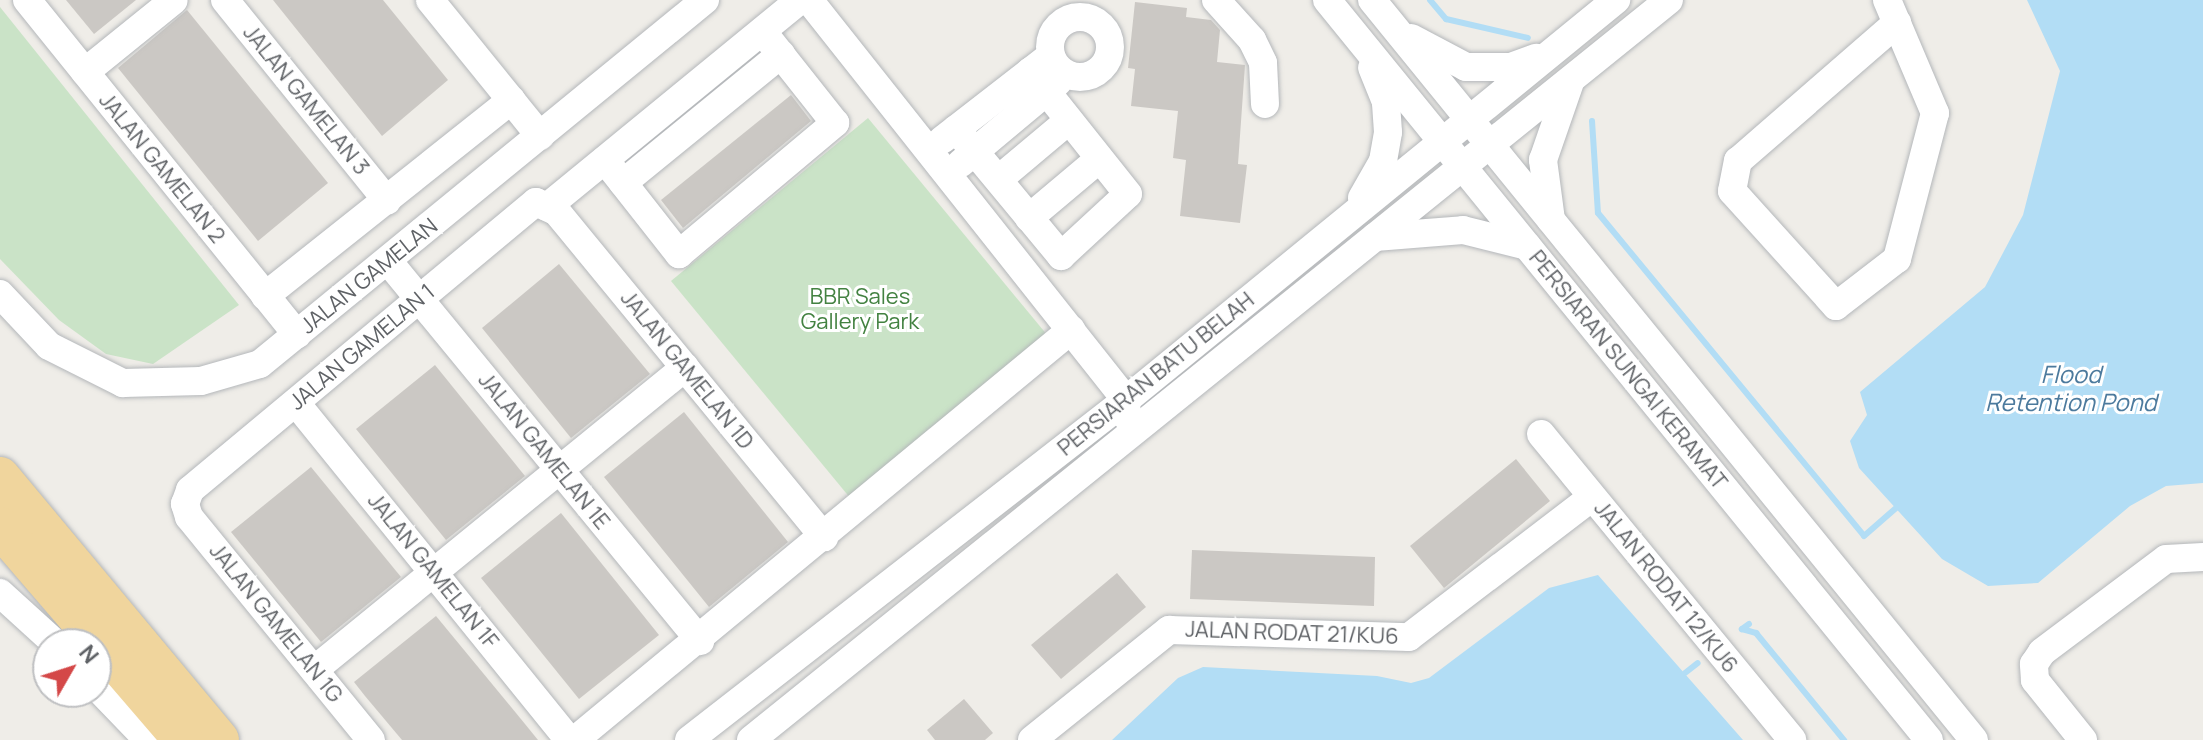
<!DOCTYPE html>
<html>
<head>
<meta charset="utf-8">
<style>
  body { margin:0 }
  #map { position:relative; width:2203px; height:740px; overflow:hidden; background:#efede8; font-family:Manrope,sans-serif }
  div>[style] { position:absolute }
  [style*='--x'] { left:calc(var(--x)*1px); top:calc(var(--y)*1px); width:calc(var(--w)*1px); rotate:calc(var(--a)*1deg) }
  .green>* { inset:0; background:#cae3c7 }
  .water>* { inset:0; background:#b2ddf5 }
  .stream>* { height:6px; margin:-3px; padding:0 3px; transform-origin:3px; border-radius:3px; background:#b2ddf5 }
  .building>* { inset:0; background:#cbc8c4 }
  .roads { filter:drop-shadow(0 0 2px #b4b7ba) drop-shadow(0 0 2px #b4b7ba) }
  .minor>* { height:28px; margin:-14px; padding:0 14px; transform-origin:14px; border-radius:14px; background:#fff }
  .minor>.ring { margin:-14px; padding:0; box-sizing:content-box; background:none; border:28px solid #fff; border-radius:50% }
  .highway>* { height:40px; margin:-20px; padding:0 20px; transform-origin:20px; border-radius:20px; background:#f0d59d }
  span { translate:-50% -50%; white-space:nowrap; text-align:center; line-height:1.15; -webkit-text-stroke:6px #fff; paint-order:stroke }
  .street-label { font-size:22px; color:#5f6266 }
  .park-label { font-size:22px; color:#438241 }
  .water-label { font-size:24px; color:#4c7a9d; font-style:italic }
  .north { position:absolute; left:32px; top:628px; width:80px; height:80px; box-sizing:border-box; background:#fff; border:2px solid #bfc0c2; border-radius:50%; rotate:51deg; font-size:22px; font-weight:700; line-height:32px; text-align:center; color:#5f6266 }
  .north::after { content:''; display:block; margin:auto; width:28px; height:36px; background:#d44848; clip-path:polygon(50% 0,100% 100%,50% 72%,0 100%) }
</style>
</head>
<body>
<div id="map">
  <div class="green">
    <div style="clip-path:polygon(0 7px,239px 305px,153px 364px,106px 354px,59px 320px,0 259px)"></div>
    <div style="clip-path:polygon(868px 118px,1048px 336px,851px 499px,671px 281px)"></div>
  </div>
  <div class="water">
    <div style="clip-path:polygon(2027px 0,2203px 0,2203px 483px,2166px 486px,2130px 506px,2038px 583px,1988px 586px,1942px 559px,1859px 468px,1850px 441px,1867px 415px,1860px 392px,1985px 287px,2023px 215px,2060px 71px)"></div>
    <div style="clip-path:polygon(1598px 575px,1743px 740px,1112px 740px,1178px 678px,1203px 667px,1377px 676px,1411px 683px,1429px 678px,1549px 588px)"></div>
  </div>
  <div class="stream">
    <div style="--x:1430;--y:0;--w:25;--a:50"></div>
    <div style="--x:1446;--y:19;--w:84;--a:13"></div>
    <div style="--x:1592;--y:121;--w:92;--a:86.3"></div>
    <div style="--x:1598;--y:213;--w:418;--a:50.5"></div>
    <div style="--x:1864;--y:536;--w:43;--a:-41.2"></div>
    <div style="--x:1749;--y:624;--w:9;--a:144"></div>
    <div style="--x:1742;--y:629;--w:15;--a:16"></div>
    <div style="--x:1756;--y:633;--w:139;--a:50.6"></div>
    <div style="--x:1685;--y:673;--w:16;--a:-38"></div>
  </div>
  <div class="building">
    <div style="clip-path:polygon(66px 0,136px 0,94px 34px)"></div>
    <div style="clip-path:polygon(273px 0,383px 0,448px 80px,382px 136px)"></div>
    <div style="clip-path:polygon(1135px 2px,1187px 8px,1186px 17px,1211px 20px,1220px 30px,1217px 62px,1245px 65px,1238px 164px,1247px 165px,1240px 223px,1180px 216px,1186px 160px,1173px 158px,1178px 111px,1131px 106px,1135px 69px,1128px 68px)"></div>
    <div style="clip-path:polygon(187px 10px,328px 183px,258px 241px,118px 68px)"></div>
    <div style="clip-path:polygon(791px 95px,811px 121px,683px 228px,661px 200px)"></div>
    <div style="clip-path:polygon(559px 264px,650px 374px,571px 438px,482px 328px)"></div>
    <div style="clip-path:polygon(435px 365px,525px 476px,446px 540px,356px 429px)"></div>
    <div style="clip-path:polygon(684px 412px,788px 542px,709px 607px,604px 477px)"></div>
    <div style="clip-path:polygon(1516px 459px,1550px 501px,1444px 588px,1410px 546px)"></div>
    <div style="clip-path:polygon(311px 467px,401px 577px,321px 642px,231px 532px)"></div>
    <div style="clip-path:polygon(561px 513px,659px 635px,579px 699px,481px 578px)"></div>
    <div style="clip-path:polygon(1192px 550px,1375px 557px,1374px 606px,1190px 599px)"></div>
    <div style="clip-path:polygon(1117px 573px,1146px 607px,1061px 679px,1031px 645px)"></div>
    <div style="clip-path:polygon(436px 616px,525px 724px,538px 740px,402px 740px,365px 696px,354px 682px)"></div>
    <div style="clip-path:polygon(964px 699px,993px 733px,985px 740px,935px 740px,927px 730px)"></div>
  </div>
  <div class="roads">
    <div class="minor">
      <div style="--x:27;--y:0;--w:430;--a:51.1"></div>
      <div style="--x:225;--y:0;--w:258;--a:51.1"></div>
      <div style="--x:430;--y:0;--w:175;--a:51"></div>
      <div style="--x:809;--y:0;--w:510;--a:51.6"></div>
      <div style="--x:1126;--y:400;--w:17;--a:87"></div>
      <div style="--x:1216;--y:0;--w:54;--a:48"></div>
      <div style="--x:1252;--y:40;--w:25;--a:64"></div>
      <div style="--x:1263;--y:63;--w:41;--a:87.2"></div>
      <div style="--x:1327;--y:0;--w:954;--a:50.87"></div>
      <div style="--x:1372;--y:0;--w:954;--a:50.87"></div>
      <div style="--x:1887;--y:0;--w:123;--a:67"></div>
      <div style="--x:1935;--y:113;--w:151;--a:104.6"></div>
      <div style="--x:1897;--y:259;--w:77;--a:142.4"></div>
      <div style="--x:1836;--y:306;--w:155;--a:-132.1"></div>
      <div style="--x:1732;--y:191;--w:31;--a:-79"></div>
      <div style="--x:1738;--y:161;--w:211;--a:-41"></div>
      <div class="ring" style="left:1050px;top:17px;width:32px;height:32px"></div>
      <div style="--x:1411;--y:38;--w:62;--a:27.8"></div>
      <div style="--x:1466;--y:67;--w:45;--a:0"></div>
      <div style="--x:1511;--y:67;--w:27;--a:-20"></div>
      <div style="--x:85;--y:72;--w:114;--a:-39"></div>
      <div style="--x:956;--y:129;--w:165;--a:50.4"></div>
      <div style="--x:1061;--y:256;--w:91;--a:-42.8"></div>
      <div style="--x:1128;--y:194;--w:157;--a:-128.5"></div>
      <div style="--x:942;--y:140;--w:130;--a:-37.8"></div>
      <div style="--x:605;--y:160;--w:120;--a:51.8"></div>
      <div style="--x:679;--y:254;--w:204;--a:-40"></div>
      <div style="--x:835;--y:123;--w:117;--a:-128.4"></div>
      <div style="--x:961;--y:163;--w:126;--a:-39.9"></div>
      <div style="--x:999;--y:179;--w:90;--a:-40"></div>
      <div style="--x:623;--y:183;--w:204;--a:-39.2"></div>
      <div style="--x:1362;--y:198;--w:43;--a:-60.4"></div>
      <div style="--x:1383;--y:161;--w:29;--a:-80"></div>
      <div style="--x:1388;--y:132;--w:30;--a:-94"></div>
      <div style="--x:1386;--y:102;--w:37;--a:-112"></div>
      <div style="--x:547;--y:207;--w:327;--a:-39.3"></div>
      <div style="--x:1029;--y:218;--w:92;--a:-40.1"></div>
      <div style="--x:1551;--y:220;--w:61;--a:-97.6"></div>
      <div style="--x:1543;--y:160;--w:83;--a:-70.9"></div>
      <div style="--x:1375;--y:237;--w:88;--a:-4.5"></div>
      <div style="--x:1463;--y:230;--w:66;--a:14"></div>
      <div style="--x:388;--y:261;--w:492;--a:50.6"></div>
      <div style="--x:0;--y:294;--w:71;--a:46.7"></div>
      <div style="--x:49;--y:346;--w:83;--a:26.6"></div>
      <div style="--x:123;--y:383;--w:78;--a:-1.5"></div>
      <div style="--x:201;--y:381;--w:61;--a:-16.1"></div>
      <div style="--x:260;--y:364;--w:575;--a:-39.28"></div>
      <div style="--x:265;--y:296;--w:315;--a:-38.5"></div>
      <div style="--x:296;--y:403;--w:434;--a:51"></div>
      <div style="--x:1541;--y:434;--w:396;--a:50.6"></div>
      <div style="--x:0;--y:593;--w:76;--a:42.3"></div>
      <div style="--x:314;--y:670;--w:479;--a:-39.2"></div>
      <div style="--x:96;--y:686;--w:75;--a:46.1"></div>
      <div style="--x:371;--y:740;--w:288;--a:-129.2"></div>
      <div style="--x:189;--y:517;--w:14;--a:-107"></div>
      <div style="--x:185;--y:504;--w:15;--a:-70"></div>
      <div style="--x:190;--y:490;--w:450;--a:-39.8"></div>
      <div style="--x:536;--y:202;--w:23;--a:25"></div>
      <div style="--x:557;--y:212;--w:421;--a:50.6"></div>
      <div style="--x:575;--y:740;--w:644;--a:-39.58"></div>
      <div style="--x:689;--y:740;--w:554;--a:-37.88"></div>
      <div style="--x:1126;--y:400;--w:633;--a:-39.23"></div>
      <div style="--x:751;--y:740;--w:1179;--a:-38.87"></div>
      <div style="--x:1032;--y:740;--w:176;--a:-38.8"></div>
      <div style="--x:1169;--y:630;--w:240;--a:1.7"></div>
      <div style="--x:1409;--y:637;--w:230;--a:-37.4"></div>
      <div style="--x:2083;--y:740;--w:77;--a:-128.7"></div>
      <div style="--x:2035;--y:680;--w:16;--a:-94"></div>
      <div style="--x:2034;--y:664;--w:14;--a:-56"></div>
      <div style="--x:2042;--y:652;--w:155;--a:-36.9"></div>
      <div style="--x:2166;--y:559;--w:37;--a:-3"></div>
    </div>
    <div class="highway">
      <div style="--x:0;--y:477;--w:342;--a:50.2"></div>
      <div style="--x:0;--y:527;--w:281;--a:49.3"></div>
    </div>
  </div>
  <div class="street-label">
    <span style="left:306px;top:100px;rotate:51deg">JALAN GAMELAN 3</span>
    <span style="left:162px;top:168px;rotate:51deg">JALAN GAMELAN 2</span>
    <span style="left:369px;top:276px;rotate:-39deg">JALAN GAMELAN</span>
    <span style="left:362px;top:347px;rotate:-40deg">JALAN GAMELAN 1</span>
    <span style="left:687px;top:370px;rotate:51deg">JALAN GAMELAN 1D</span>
    <span style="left:1628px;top:370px;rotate:51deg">PERSIARAN SUNGAI KERAMAT</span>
    <span style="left:1156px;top:374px;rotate:-39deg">PERSIARAN BATU BELAH</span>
    <span style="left:544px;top:451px;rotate:51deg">JALAN GAMELAN 1E</span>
    <span style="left:433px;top:571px;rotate:51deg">JALAN GAMELAN 1F</span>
    <span style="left:1666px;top:587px;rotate:51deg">JALAN RODAT 12/KU6</span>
    <span style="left:276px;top:623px;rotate:51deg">JALAN GAMELAN 1G</span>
    <span style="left:1292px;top:633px;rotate:2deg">JALAN RODAT 21/KU6</span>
  </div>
  <div class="park-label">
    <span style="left:860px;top:309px">BBR Sales<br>Gallery Park</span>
  </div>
  <div class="water-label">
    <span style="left:2071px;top:388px">Flood<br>Retention Pond</span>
  </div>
  <div class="north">N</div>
</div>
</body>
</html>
